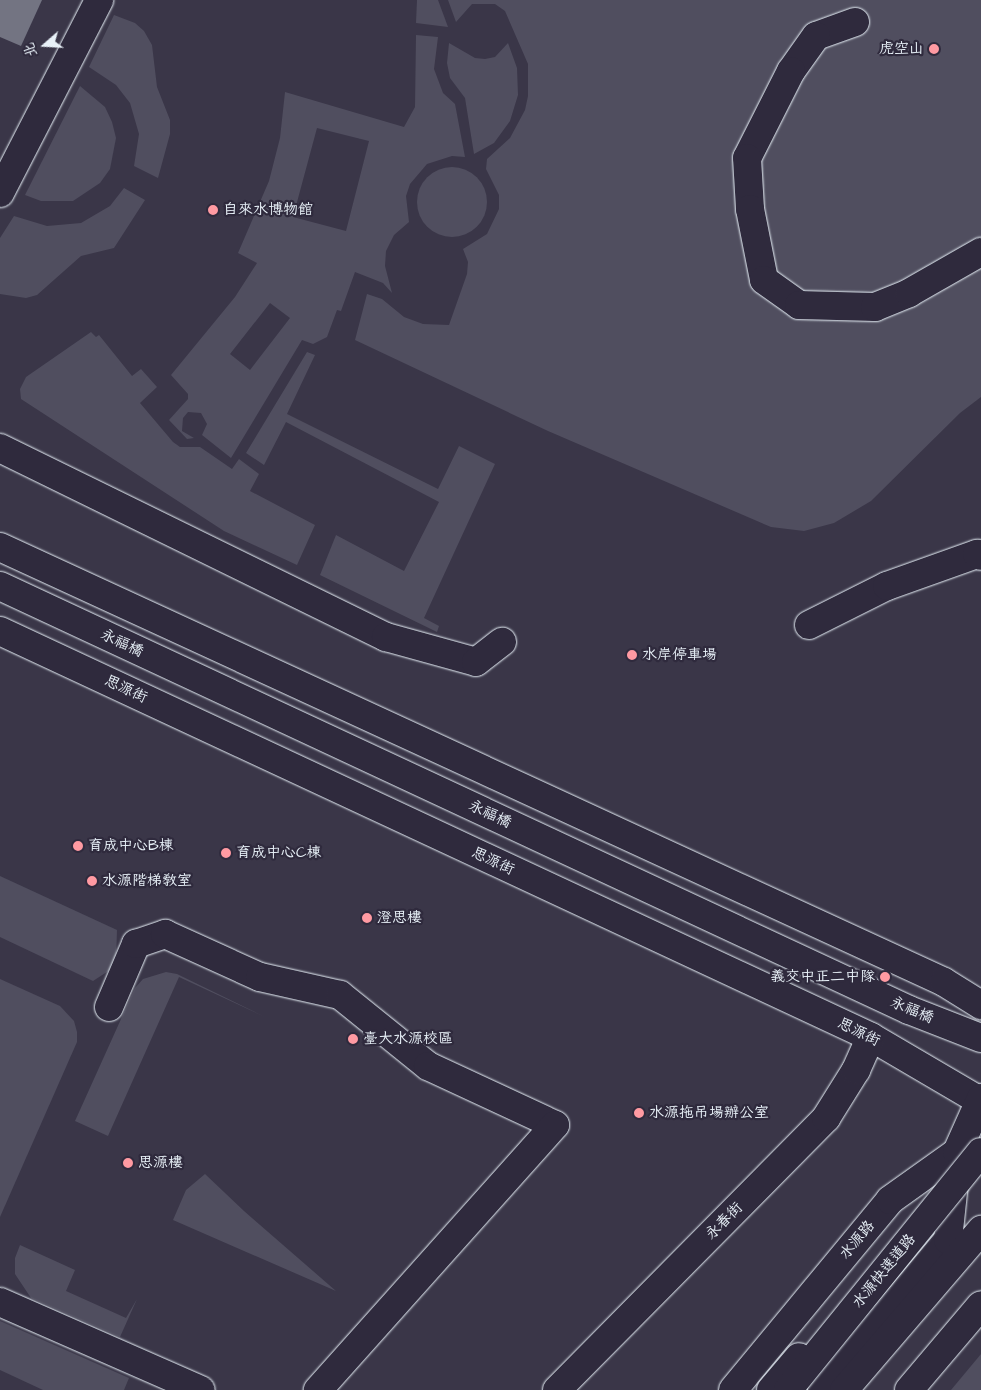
<!DOCTYPE html>
<html>
<head>
<meta charset="utf-8">
<style>
  body { margin:0 }
  #map { position:relative; width:981px; height:1390px; overflow:hidden; background:#3a3648; font-family:"Architects Daughter","LXGW WenKai TC",sans-serif }
  div>[style] { position:absolute }
  [style*='--x'] { left:calc(var(--x)*1px); top:calc(var(--y)*1px); width:calc(var(--w)*1px); rotate:calc(var(--a)*1deg) }
  .green>* { inset:0; background:#504e5f }
  .round { border-radius:50% }
  .water>* { inset:0; background:#737482 }
  .roads { filter:drop-shadow(0 0 1px #e8f1f8) drop-shadow(0 0 1px #e8f1f8) }
  .minor>* { height:28px; margin:-14px; padding:0 14px; transform-origin:14px; border-radius:14px; background:#2f2a3d }
  .highway>* { height:28px; margin:-14px; padding:0 14px; transform-origin:14px; border-radius:14px; background:#2f2a3d }
  .bridges { filter:drop-shadow(0 0 1px #e8f1f8) drop-shadow(0 0 1px #e8f1f8) }
  .minor-bridge>* { height:28px; margin:-14px; padding:0 14px; transform-origin:14px; border-radius:14px; background:#2f2a3d }
  .highway-bridge>* { height:28px; margin:-14px; padding:0 14px; transform-origin:14px; border-radius:14px; background:#2f2a3d }
  .dots>* { width:14px; height:14px; translate:-50% -50%; box-sizing:border-box; border:2px solid #2f2a3d; border-radius:50% }
  span { translate:-50% -50%; white-space:nowrap; text-align:center; line-height:1.15; -webkit-text-stroke:4.5px #2f2a3d; paint-order:stroke }
  .poi-label { font-size:15px; color:#e8f1f8 }
  .right { translate:-100% -50%; text-align:right }
  .left { translate:0 -50%; text-align:left }
  .street-label { font-size:15px; color:#e8f1f8 }
  .north { position:absolute; left:20px; top:20px; width:50px; height:50px; -webkit-text-stroke:4px #2f2a3d; paint-order:stroke; rotate:251deg; font-size:14px; font-weight:700; line-height:20px; text-align:center; color:#e8f1f8 }
  .north::after { content:''; display:block; margin:auto; width:18px; height:22px; background:#e8f1f8; clip-path:polygon(50% 0,100% 100%,50% 72%,0 100%) }
</style>
</head>
<body>
<div id="map">
  <div class="green">
    <div style="clip-path:polygon(417px 0,438px 0,448px 27px,416px 23px)"></div>
    <div style="clip-path:polygon(448px 0,981px 0,981px 397px,960px 413px,871px 501px,834px 523px,804px 531px,771px 527px,548px 431px,355px 340px,367px 294px,382px 299px,404px 317px,423px 324px,449px 325px,467px 274px,468px 262px,463px 249px,487px 234px,499px 209px,499px 195px,486px 169px,487px 159px,510px 138px,525px 110px,528px 96px,528px 64px,505px 11px,495px 4px,472px 4px,456px 22px)"></div>
    <div style="clip-path:polygon(114px 15px,135px 23px,144px 31px,152px 45px,157px 87px,170px 120px,170px 134px,158px 178px,134px 166px,139px 134px,130px 103px,116px 85px,89px 67px)"></div>
    <div style="clip-path:polygon(evenodd,416px 35px,438px 37px,434px 69px,443px 93px,455px 104px,465px 157px,452px 156px,427px 164px,410px 184px,406px 196px,409px 222px,394px 235px,386px 251px,385px 266px,392px 293px,383px 283px,355px 272px,341px 311px,337px 310px,327px 337px,313px 344px,302px 340px,231px 458px,202px 435px,207px 424px,201px 413px,188px 412px,183px 418px,182px 431px,194px 438px,187px 439px,169px 420px,188px 399px,188px 394px,171px 375px,235px 297px,257px 263px,238px 253px,269px 181px,280px 138px,285px 92px,404px 127px,415px 107px,416px 35px,317px 128px,369px 141px,346px 231px,293px 217px,317px 128px,416px 35px,270px 303px,290px 318px,250px 370px,230px 354px,270px 303px)"></div>
    <div style="clip-path:polygon(449px 43px,475px 58px,485px 59px,495px 57px,508px 43px,517px 68px,518px 95px,510px 121px,494px 143px,474px 154px,465px 98px,450px 78px,447px 63px)"></div>
    <div style="clip-path:polygon(80px 86px,105px 107px,112px 122px,116px 138px,110px 169px,100px 183px,73px 201px,41px 201px,25px 195px)"></div>
    <div class="round" style="left:417px;top:167px;width:70px;height:70px"></div>
    <div style="clip-path:polygon(124px 188px,145px 200px,114px 248px,81px 256px,37px 295px,26px 298px,0 294px,0 238px,14px 216px,47px 226px,81px 223px,110px 206px)"></div>
    <div style="clip-path:polygon(91px 332px,96px 337px,99px 335px,132px 376px,141px 369px,157px 387px,140px 403px,173px 442px,180px 447px,200px 447px,232px 469px,239px 459px,259px 474px,250px 491px,315px 525px,297px 565px,224px 531px,21px 399px,20px 389px,26px 377px)"></div>
    <div style="clip-path:polygon(307px 352px,315px 355px,287px 414px,438px 489px,459px 446px,495px 464px,424px 618px,439px 626px,437px 632px,320px 575px,336px 535px,404px 571px,439px 502px,286px 422px,264px 465px,246px 453px)"></div>
    <div style="clip-path:polygon(0 876px,117px 930px,116px 960px,113px 968px,93px 981px,0 937px)"></div>
    <div style="clip-path:polygon(166px 972px,177px 974px,265px 1017px,179px 977px,108px 1136px,75px 1121px,135px 988px,143px 979px)"></div>
    <div style="clip-path:polygon(0 979px,60px 1006px,74px 1021px,77px 1032px,77px 1042px,0 1217px)"></div>
    <div style="clip-path:polygon(205px 1174px,244px 1211px,336px 1291px,173px 1220px,186px 1190px)"></div>
    <div style="clip-path:polygon(20px 1245px,75px 1270px,66px 1291px,126px 1318px,137px 1299px,120px 1337px,31px 1298px,15px 1274px,15px 1258px)"></div>
    <div style="clip-path:polygon(0 1321px,129px 1378px,124px 1390px,43px 1390px,0 1370px)"></div>
    <div style="clip-path:polygon(981px 1354px,981px 1390px,951px 1390px)"></div>
  </div>
  <div class="water">
    <div style="clip-path:polygon(0 0,42px 0,21px 46px,0 37px)"></div>
  </div>
  <div class="roads">
    <div class="minor">
      <div style="--x:855;--y:22;--w:41;--a:160.3"></div>
      <div style="--x:816;--y:36;--w:43;--a:125.5"></div>
      <div style="--x:791;--y:71;--w:97;--a:116.8"></div>
      <div style="--x:747;--y:158;--w:51;--a:86.6"></div>
      <div style="--x:750;--y:209;--w:72;--a:78.8"></div>
      <div style="--x:764;--y:280;--w:43;--a:35.5"></div>
      <div style="--x:799;--y:305;--w:76;--a:1.5"></div>
      <div style="--x:875;--y:307;--w:37;--a:-22"></div>
      <div style="--x:909;--y:293;--w:83;--a:-29.7"></div>
      <div style="--x:0;--y:193;--w:217;--a:-62.8"></div>
      <div style="--x:0;--y:448;--w:430;--a:26.1"></div>
      <div style="--x:386;--y:637;--w:93;--a:15.5"></div>
      <div style="--x:476;--y:662;--w:33;--a:-38"></div>
      <div style="--x:0;--y:547;--w:1039;--a:24.74"></div>
      <div style="--x:944;--y:982;--w:44;--a:31.9"></div>
      <div style="--x:0;--y:586;--w:1003;--a:25.01"></div>
      <div style="--x:909;--y:1010;--w:77;--a:21.3"></div>
      <div style="--x:809;--y:625;--w:87;--a:-26.6"></div>
      <div style="--x:887;--y:586;--w:96;--a:-19.6"></div>
      <div style="--x:977;--y:554;--w:4;--a:27"></div>
      <div style="--x:0;--y:631;--w:961;--a:24.99"></div>
      <div style="--x:871;--y:1037;--w:126;--a:30.4"></div>
      <div style="--x:109;--y:1007;--w:69;--a:-66.8"></div>
      <div style="--x:136;--y:944;--w:31;--a:-19"></div>
      <div style="--x:165;--y:934;--w:104;--a:24.4"></div>
      <div style="--x:260;--y:977;--w:82;--a:12.7"></div>
      <div style="--x:340;--y:995;--w:113;--a:38.9"></div>
      <div style="--x:428;--y:1066;--w:140;--a:24.9"></div>
      <div style="--x:555;--y:1125;--w:356;--a:131.8"></div>
      <div style="--x:0;--y:1302;--w:219;--a:23.7"></div>
      <div style="--x:557;--y:1390;--w:383;--a:-45.3"></div>
      <div style="--x:826;--y:1118;--w:57;--a:-58"></div>
      <div style="--x:856;--y:1070;--w:36;--a:-66"></div>
      <div style="--x:733;--y:1390;--w:246;--a:-50.4"></div>
      <div style="--x:890;--y:1200;--w:82;--a:-35.6"></div>
      <div style="--x:957;--y:1152;--w:59;--a:-66"></div>
      <div style="--x:822;--y:1390;--w:196;--a:-50"></div>
      <div style="--x:948;--y:1240;--w:67;--a:-84"></div>
    </div>
    <div class="highway">
      <div style="--x:844;--y:1390;--w:211;--a:-49.4"></div>
      <div style="--x:909;--y:1390;--w:111;--a:-49.7"></div>
    </div>
  </div>
  <div class="bridges">
    <div class="minor-bridge">
      <div style="--x:771;--y:1390;--w:43;--a:-49.7"></div>
    </div>
    <div class="highway-bridge">
      <div style="--x:788;--y:1390;--w:306;--a:-51"></div>
    </div>
  </div>
  <div class="dots">
    <div style="left:934px;top:49px;background:#ff9aa2"></div>
    <div style="left:213px;top:210px;background:#ff9aa2"></div>
    <div style="left:632px;top:655px;background:#ff9aa2"></div>
    <div style="left:78px;top:846px;background:#ff9aa2"></div>
    <div style="left:226px;top:853px;background:#ff9aa2"></div>
    <div style="left:92px;top:881px;background:#ff9aa2"></div>
    <div style="left:367px;top:918px;background:#ff9aa2"></div>
    <div style="left:885px;top:977px;background:#ff9aa2"></div>
    <div style="left:353px;top:1039px;background:#ff9aa2"></div>
    <div style="left:639px;top:1113px;background:#ff9aa2"></div>
    <div style="left:128px;top:1163px;background:#ff9aa2"></div>
  </div>
  <div class="poi-label">
    <span class="right" style="left:924px;top:49px">虎空山</span>
    <span class="left" style="left:223px;top:210px">自來水博物館</span>
    <span class="left" style="left:642px;top:655px">水岸停車場</span>
    <span class="left" style="left:88px;top:846px">育成中心B棟</span>
    <span class="left" style="left:236px;top:853px">育成中心C棟</span>
    <span class="left" style="left:102px;top:881px">水源階梯教室</span>
    <span class="left" style="left:377px;top:918px">澄思樓</span>
    <span class="right" style="left:875px;top:977px">義交中正二中隊</span>
    <span class="left" style="left:363px;top:1039px">臺大水源校區</span>
    <span class="left" style="left:649px;top:1113px">水源拖吊場辦公室</span>
    <span class="left" style="left:138px;top:1163px">思源樓</span>
  </div>
  <div class="street-label">
    <span style="left:122px;top:643px;rotate:25deg">永福橋</span>
    <span style="left:126px;top:689px;rotate:25deg">思源街</span>
    <span style="left:490px;top:814px;rotate:25deg">永福橋</span>
    <span style="left:493px;top:861px;rotate:25deg">思源街</span>
    <span style="left:912px;top:1010px;rotate:23deg">永福橋</span>
    <span style="left:859px;top:1032px;rotate:26deg">思源街</span>
    <span style="left:724px;top:1221px;rotate:-45deg">永春街</span>
    <span style="left:857px;top:1240px;rotate:-50deg">水源路</span>
    <span style="left:884px;top:1271px;rotate:-51deg">水源快速道路</span>
  </div>
  <div class="north">北</div>
</div>
</body>
</html>
